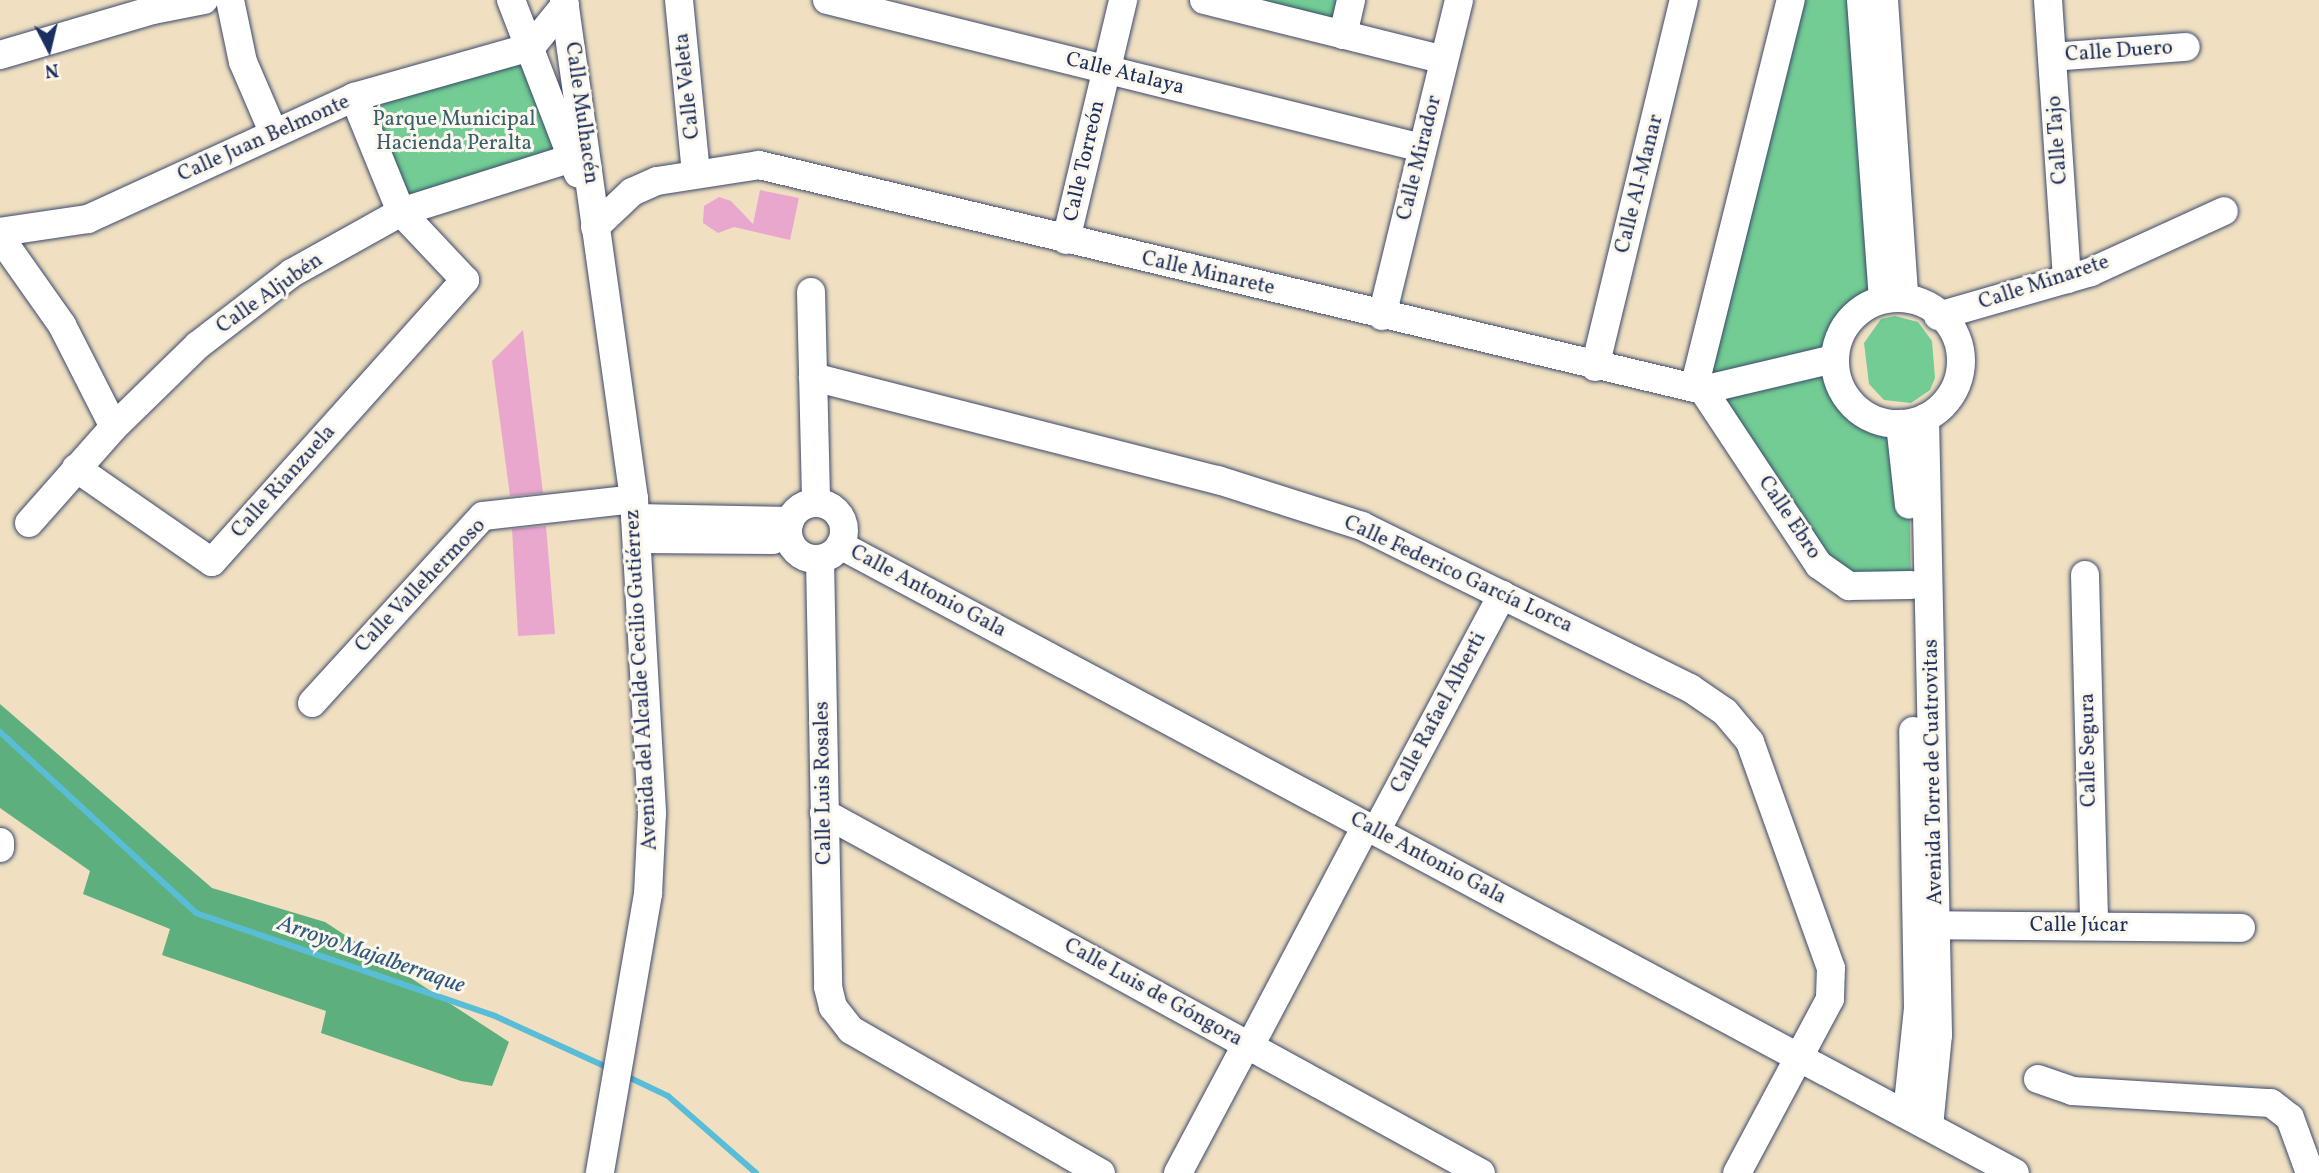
<!DOCTYPE html>
<html>
<head>
<meta charset="utf-8">
<style>
  body { margin:0 }
  #map { position:relative; width:2319px; height:1173px; overflow:hidden; background:#f0e0c1; font-family:Vollkorn,serif }
  div>[style] { position:absolute }
  [style*='--x'] { left:calc(var(--x)*1px); top:calc(var(--y)*1px); width:calc(var(--w)*1px); rotate:calc(var(--a)*1deg) }
  .green>* { inset:0; background:#72cc93 }
  .forest>* { inset:0; background:#5db07d }
  .stream>* { height:6px; margin:-3px; padding:0 3px; transform-origin:3px; border-radius:3px; background:#59bdd7 }
  .building>* { inset:0; background:#e9a7ce }
  .roads { filter:drop-shadow(0 0 2px #3b4a6d) drop-shadow(0 0 2px #3b4a6d) }
  .minor>* { height:28px; margin:-14px; padding:0 14px; transform-origin:14px; border-radius:14px; background:#fff }
  .minor>.ring { margin:-14px; padding:0; box-sizing:content-box; background:none; border:28px solid #fff; border-radius:50% }
  span { translate:-50% -50%; white-space:nowrap; text-align:center; line-height:1.15; -webkit-text-stroke:6px #fbf7ec; paint-order:stroke }
  .street-label { font-size:21px; color:#1b2f5e }
  .park-label { font-size:21px; color:#355e6e }
  .water-label { font-size:23px; color:#2e5a82; font-style:italic }
  .north { position:absolute; left:14px; top:14px; width:70px; height:70px; -webkit-text-stroke:5px #fbf7ec; paint-order:stroke; rotate:173deg; font-size:19px; font-weight:700; line-height:28px; text-align:center; color:#1b2f5e }
  .north::after { content:''; display:block; margin:auto; width:24px; height:32px; background:#1b2f5e; clip-path:polygon(50% 0,100% 100%,50% 72%,0 100%) }
</style>
</head>
<body>
<div id="map">
  <div class="green">
    <div style="clip-path:polygon(1204px 0,1351px 0,1343px 35px)"></div>
    <div style="clip-path:polygon(1791px 0,1861px 0,1883px 298px,1854px 314px,1837px 342px,1834px 359px,1841px 389px,1853px 406px,1883px 422px,1900px 424px,1909px 485px,1911px 585px,1849px 586px,1703px 390px)"></div>
    <div style="clip-path:polygon(531px 47px,572px 158px,401px 212px,354px 97px)"></div>
    <div style="clip-path:polygon(1895px 316px,1918px 322px,1932px 341px,1935px 378px,1930px 390px,1911px 403px,1884px 400px,1869px 384px,1864px 343px,1881px 319px)"></div>
  </div>
  <div class="forest">
    <div style="clip-path:polygon(0 704px,212px 888px,325px 922px,509px 1042px,492px 1086px,461px 1081px,321px 1033px,326px 1011px,162px 955px,170px 929px,83px 894px,90px 871px,0 808px)"></div>
  </div>
  <div class="stream">
    <div style="--x:0;--y:732;--w:267;--a:42.7"></div>
    <div style="--x:196;--y:913;--w:316;--a:19"></div>
    <div style="--x:495;--y:1016;--w:128;--a:24.6"></div>
    <div style="--x:624;--y:1075;--w:49;--a:25.5"></div>
    <div style="--x:668;--y:1096;--w:117;--a:41.2"></div>
  </div>
  <div class="building">
    <div style="clip-path:polygon(760px 190px,799px 198px,790px 240px,734px 227px,718px 233px,703px 223px,704px 206px,719px 197px,731px 201px,753px 224px)"></div>
    <div style="clip-path:polygon(523px 330px,543px 493px,510px 496px,492px 361px)"></div>
    <div style="clip-path:polygon(546px 526px,555px 634px,518px 636px,512px 529px)"></div>
  </div>
  <div class="roads">
    <div class="minor">
      <div style="--x:230;--y:0;--w:63;--a:78.2"></div>
      <div style="--x:243;--y:62;--w:78;--a:66.7"></div>
      <div style="--x:511;--y:0;--w:186;--a:68.9"></div>
      <div style="--x:564;--y:0;--w:504;--a:82.01"></div>
      <div style="--x:634;--y:499;--w:315;--a:86.7"></div>
      <div style="--x:652;--y:813;--w:81;--a:92.8"></div>
      <div style="--x:648;--y:894;--w:283;--a:99.8"></div>
      <div style="--x:679;--y:0;--w:173;--a:84.4"></div>
      <div style="--x:827;--y:0;--w:613;--a:13.97"></div>
      <div style="--x:1204;--y:0;--w:247;--a:14"></div>
      <div style="--x:1861;--y:0;--w:299;--a:85.8"></div>
      <div style="--x:1884;--y:0;--w:298;--a:86.1"></div>
      <div style="--x:2048;--y:0;--w:280;--a:86.1"></div>
      <div style="--x:1343;--y:35;--w:36;--a:-77"></div>
      <div style="--x:0;--y:55;--w:159;--a:-16.4"></div>
      <div style="--x:153;--y:10;--w:52;--a:-11.1"></div>
      <div style="--x:2052;--y:57;--w:134;--a:-4.3"></div>
      <div style="--x:595;--y:227;--w:51;--a:-43.4"></div>
      <div style="--x:632;--y:192;--w:27;--a:-24"></div>
      <div style="--x:657;--y:181;--w:103;--a:-8.9"></div>
      <div style="--x:759;--y:165;--w:970;--a:13.41"></div>
      <div style="--x:1703;--y:390;--w:135;--a:-13.3"></div>
      <div style="--x:0;--y:232;--w:89;--a:-8.4"></div>
      <div style="--x:88;--y:219;--w:293;--a:-24.6"></div>
      <div style="--x:354;--y:97;--w:184;--a:-15.8"></div>
      <div style="--x:531;--y:47;--w:54;--a:-51"></div>
      <div style="--x:0;--y:237;--w:108;--a:54.8"></div>
      <div style="--x:62;--y:325;--w:114;--a:63"></div>
      <div style="--x:1066;--y:240;--w:247;--a:-76.6"></div>
      <div style="--x:811;--y:292;--w:211;--a:88.6"></div>
      <div class="ring" style="left:1835px;top:298px;width:98px;height:98px"></div>
      <div style="--x:1382;--y:316;--w:325;--a:-76.3"></div>
      <div style="--x:1938;--y:316;--w:159;--a:-16"></div>
      <div style="--x:2091;--y:272;--w:146;--a:-24.6"></div>
      <div style="--x:1595;--y:367;--w:378;--a:-76.4"></div>
      <div style="--x:813;--y:377;--w:418;--a:14.3"></div>
      <div style="--x:1218;--y:480;--w:151;--a:17.7"></div>
      <div style="--x:1362;--y:526;--w:366;--a:26.3"></div>
      <div style="--x:1690;--y:688;--w:42;--a:34.4"></div>
      <div style="--x:1725;--y:712;--w:39;--a:50"></div>
      <div style="--x:1750;--y:742;--w:240;--a:70.3"></div>
      <div style="--x:1831;--y:968;--w:31;--a:92"></div>
      <div style="--x:1830;--y:999;--w:197;--a:118.1"></div>
      <div style="--x:1694;--y:388;--w:400;--a:-76"></div>
      <div style="--x:1703;--y:390;--w:210;--a:56.5"></div>
      <div style="--x:1819;--y:565;--w:37;--a:35"></div>
      <div style="--x:1849;--y:586;--w:62;--a:-0.9"></div>
      <div style="--x:1925;--y:418;--w:617;--a:88.79"></div>
      <div style="--x:1938;--y:1035;--w:91;--a:95.6"></div>
      <div style="--x:1900;--y:424;--w:81;--a:83.7"></div>
      <div style="--x:76;--y:468;--w:165;--a:34.7"></div>
      <div style="--x:212;--y:562;--w:379;--a:-48.1"></div>
      <div style="--x:465;--y:280;--w:93;--a:-133.3"></div>
      <div style="--x:401;--y:212;--w:124;--a:-112.2"></div>
      <div class="ring" style="left:788px;top:503px;width:28px;height:28px"></div>
      <div style="--x:635;--y:518;--w:155;--a:1.1"></div>
      <div style="--x:29;--y:523;--w:128;--a:-48.5"></div>
      <div style="--x:114;--y:427;--w:117;--a:-44.3"></div>
      <div style="--x:198;--y:345;--w:118;--a:-37.5"></div>
      <div style="--x:292;--y:273;--w:125;--a:-29.2"></div>
      <div style="--x:401;--y:212;--w:179;--a:-17.5"></div>
      <div style="--x:637;--y:539;--w:136;--a:0.4"></div>
      <div style="--x:840;--y:545;--w:1332;--a:28.12"></div>
      <div style="--x:820;--y:559;--w:428;--a:88.9"></div>
      <div style="--x:828;--y:987;--w:21;--a:76"></div>
      <div style="--x:833;--y:1007;--w:29;--a:52"></div>
      <div style="--x:851;--y:1030;--w:288;--a:29.8"></div>
      <div style="--x:2085;--y:575;--w:350;--a:88.5"></div>
      <div style="--x:312;--y:703;--w:253;--a:-47.6"></div>
      <div style="--x:483;--y:516;--w:152;--a:-6.4"></div>
      <div style="--x:824;--y:813;--w:749;--a:28.72"></div>
      <div style="--x:1376;--y:831;--w:268;--a:-61.9"></div>
      <div style="--x:0;--y:842;--w:6;--a:90"></div>
      <div style="--x:1920;--y:925;--w:321;--a:0.5"></div>
      <div style="--x:1250;--y:1046;--w:249;--a:-62.2"></div>
      <div style="--x:2038;--y:1079;--w:36;--a:19"></div>
      <div style="--x:2072;--y:1091;--w:199;--a:3.5"></div>
      <div style="--x:2271;--y:1103;--w:24;--a:38"></div>
      <div style="--x:2290;--y:1118;--w:59;--a:70"></div>
      <div style="--x:1907;--y:1113;--w:106;--a:-84"></div>
      <div style="--x:1918;--y:1008;--w:277;--a:-91"></div>
      <div style="--x:1178;--y:1173;--w:145;--a:-62"></div>
    </div>
  </div>
  <div class="street-label">
    <span style="left:2119px;top:52px;rotate:-4deg">Calle Duero</span>
    <span style="left:1125px;top:74px;rotate:14deg">Calle Atalaya</span>
    <span style="left:688px;top:86px;rotate:-96deg">Calle Veleta</span>
    <span style="left:581px;top:113px;rotate:82deg">Calle Mulhacén</span>
    <span style="left:264px;top:139px;rotate:-24deg">Calle Juan Belmonte</span>
    <span style="left:2058px;top:140px;rotate:-94deg">Calle Tajo</span>
    <span style="left:1420px;top:158px;rotate:-76deg">Calle Mirador</span>
    <span style="left:1085px;top:161px;rotate:-77deg">Calle Torreón</span>
    <span style="left:1640px;top:184px;rotate:-76deg">Calle Al-Manar</span>
    <span style="left:1208px;top:274px;rotate:13deg">Calle Minarete</span>
    <span style="left:2044px;top:283px;rotate:-18deg">Calle Minarete</span>
    <span style="left:270px;top:294px;rotate:-35deg">Calle Aljubén</span>
    <span style="left:284px;top:482px;rotate:-48deg">Calle Rianzuela</span>
    <span style="left:1789px;top:518px;rotate:56deg">Calle Ebro</span>
    <span style="left:1458px;top:575px;rotate:25deg">Calle Federico García Lorca</span>
    <span style="left:421px;top:586px;rotate:-46deg">Calle Vallehermoso</span>
    <span style="left:928px;top:592px;rotate:28deg">Calle Antonio Gala</span>
    <span style="left:642px;top:680px;rotate:-93deg">Avenida del Alcalde Cecilio Gutiérrez</span>
    <span style="left:1439px;top:713px;rotate:-62deg">Calle Rafael Alberti</span>
    <span style="left:2089px;top:750px;rotate:-91deg">Calle Segura</span>
    <span style="left:1934px;top:772px;rotate:-91deg">Avenida Torre de Cuatrovitas</span>
    <span style="left:824px;top:783px;rotate:-91deg">Calle Luis Rosales</span>
    <span style="left:1428px;top:859px;rotate:28deg">Calle Antonio Gala</span>
    <span style="left:2079px;top:926px">Calle Júcar</span>
    <span style="left:1153px;top:993px;rotate:29deg">Calle Luis de Góngora</span>
  </div>
  <div class="park-label">
    <span style="left:454px;top:132px">Parque Municipal<br>Hacienda Peralta</span>
  </div>
  <div class="water-label">
    <span style="left:371px;top:955px;rotate:19deg">Arroyo Majalberraque</span>
  </div>
  <div class="north">N</div>
</div>
</body>
</html>
